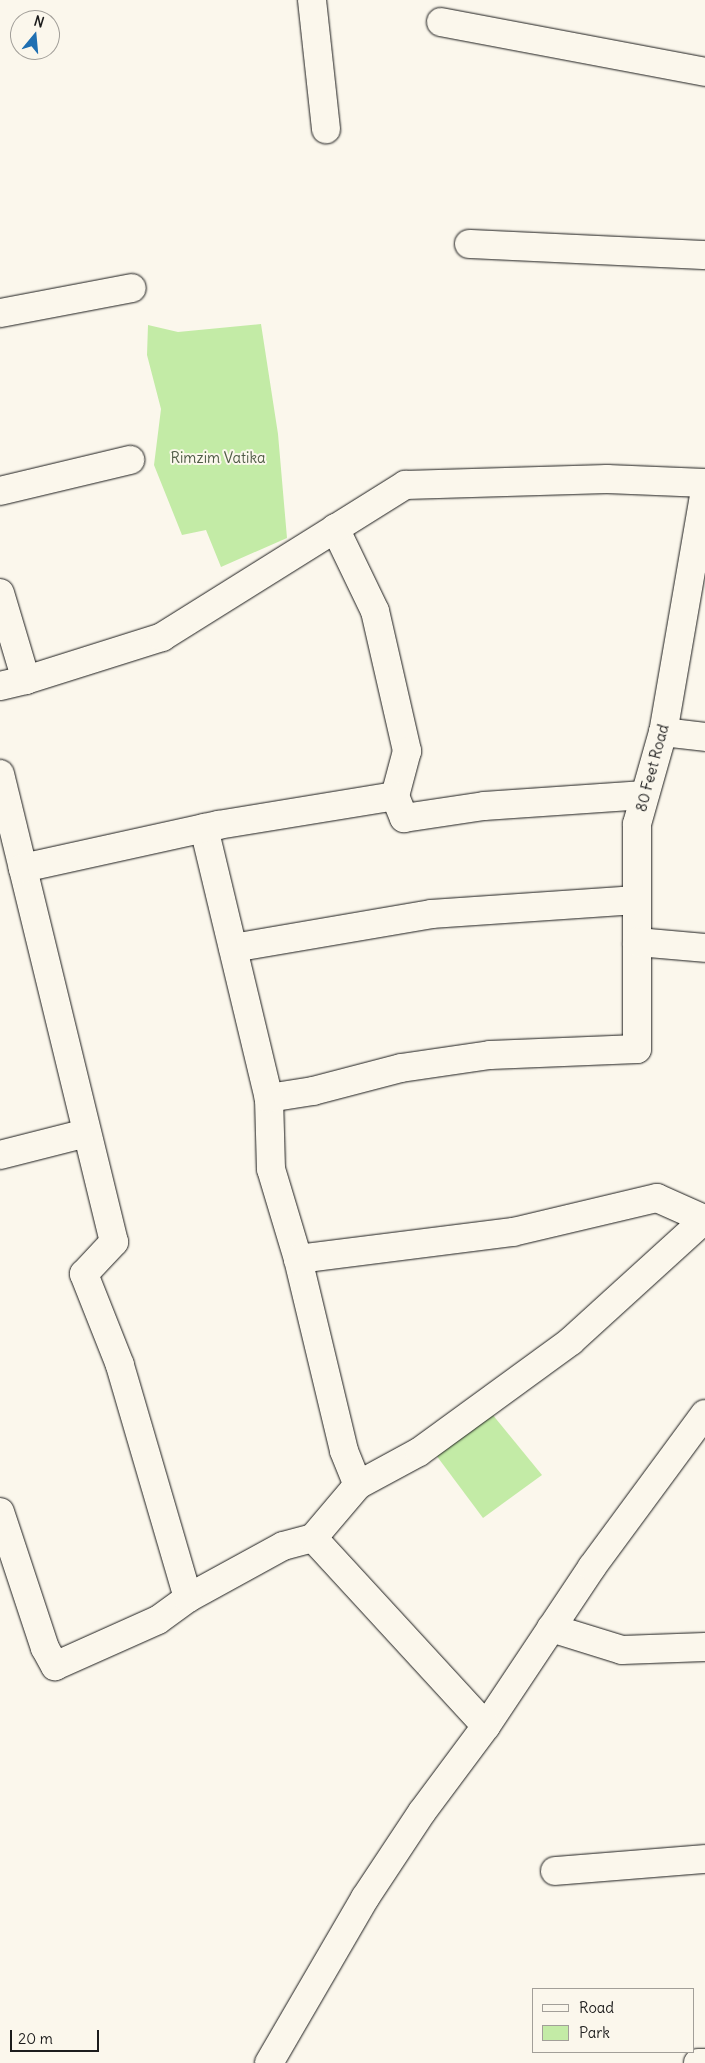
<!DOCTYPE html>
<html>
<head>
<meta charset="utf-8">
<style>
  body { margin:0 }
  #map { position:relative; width:705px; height:2063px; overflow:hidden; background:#fbf7ec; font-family:Delius,sans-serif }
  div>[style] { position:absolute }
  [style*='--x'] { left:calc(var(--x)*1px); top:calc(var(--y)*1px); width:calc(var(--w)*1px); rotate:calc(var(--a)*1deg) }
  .green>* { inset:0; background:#c3eba6 }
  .roads { filter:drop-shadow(0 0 1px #1c1c1c) drop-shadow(0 0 1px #1c1c1c) }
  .minor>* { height:28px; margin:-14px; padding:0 14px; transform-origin:14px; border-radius:14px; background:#fbf7ec }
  span { translate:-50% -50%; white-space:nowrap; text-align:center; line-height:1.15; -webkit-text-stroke:4px #fbf7ec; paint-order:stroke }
  .park-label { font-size:15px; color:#4e5a45 }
  .street-label { font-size:15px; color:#1c1c1c }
  .legend { position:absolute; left:532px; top:1988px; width:162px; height:65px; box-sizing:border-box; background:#fbf7ec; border:1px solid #a29f99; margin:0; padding:6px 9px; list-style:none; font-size:15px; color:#1c1c1c }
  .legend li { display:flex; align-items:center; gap:10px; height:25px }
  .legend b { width:25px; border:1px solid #a29f99 }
  .north { position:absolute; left:10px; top:10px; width:50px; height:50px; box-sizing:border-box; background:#fbf7ec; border:1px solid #a29f99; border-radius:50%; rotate:17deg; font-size:14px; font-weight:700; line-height:20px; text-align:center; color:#1c1c1c }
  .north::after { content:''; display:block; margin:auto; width:18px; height:22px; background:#1f6fb2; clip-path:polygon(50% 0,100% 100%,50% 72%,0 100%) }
  .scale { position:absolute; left:10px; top:2030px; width:89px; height:22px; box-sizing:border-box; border:2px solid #1c1c1c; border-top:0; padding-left:6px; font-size:15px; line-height:18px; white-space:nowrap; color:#1c1c1c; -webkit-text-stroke:4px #fbf7ec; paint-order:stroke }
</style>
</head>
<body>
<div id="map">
  <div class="green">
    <div style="clip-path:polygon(261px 324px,278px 434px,287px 538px,221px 567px,206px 530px,182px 535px,154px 465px,161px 409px,147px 355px,148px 325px,178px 332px)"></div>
    <div style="clip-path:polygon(488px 1409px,542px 1475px,483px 1518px,433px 1451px)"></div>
  </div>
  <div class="roads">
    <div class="minor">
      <div style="--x:312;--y:0;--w:130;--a:83.8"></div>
      <div style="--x:441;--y:22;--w:269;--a:10.7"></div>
      <div style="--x:469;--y:244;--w:236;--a:2.7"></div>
      <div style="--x:0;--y:313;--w:134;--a:-10.7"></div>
      <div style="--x:705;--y:490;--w:246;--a:99.8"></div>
      <div style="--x:663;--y:732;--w:96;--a:105.8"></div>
      <div style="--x:637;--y:824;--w:225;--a:90"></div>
      <div style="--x:637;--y:1049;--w:147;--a:177.7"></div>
      <div style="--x:490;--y:1055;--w:90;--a:171.7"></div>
      <div style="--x:401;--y:1068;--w:91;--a:165.4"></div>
      <div style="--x:313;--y:1091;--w:45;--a:171"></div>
      <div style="--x:269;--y:1098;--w:71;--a:88.4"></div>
      <div style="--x:271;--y:1169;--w:94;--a:73.3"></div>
      <div style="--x:298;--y:1259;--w:197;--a:76.5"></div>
      <div style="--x:344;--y:1451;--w:37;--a:68"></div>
      <div style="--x:358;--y:1485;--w:69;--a:-28.4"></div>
      <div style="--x:419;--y:1452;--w:188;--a:-36.1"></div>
      <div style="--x:571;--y:1341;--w:181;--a:-42.3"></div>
      <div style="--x:0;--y:491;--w:134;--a:-13.4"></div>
      <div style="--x:335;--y:528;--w:92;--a:64.3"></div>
      <div style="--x:375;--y:611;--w:144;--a:77.1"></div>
      <div style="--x:407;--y:751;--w:47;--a:104.9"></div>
      <div style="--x:0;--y:593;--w:91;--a:73.4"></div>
      <div style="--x:26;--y:680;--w:143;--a:-17.5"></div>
      <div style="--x:162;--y:637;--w:287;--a:-32"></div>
      <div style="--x:405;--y:485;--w:202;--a:-1.7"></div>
      <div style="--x:607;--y:479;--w:98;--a:2.3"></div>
      <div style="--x:0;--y:686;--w:27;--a:-13"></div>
      <div style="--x:663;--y:732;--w:42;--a:6.8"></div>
      <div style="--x:0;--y:774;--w:97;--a:76.3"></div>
      <div style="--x:204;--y:828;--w:278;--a:76.5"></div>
      <div style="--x:637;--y:942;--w:68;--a:5"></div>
      <div style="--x:233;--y:948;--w:201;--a:-9.7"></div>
      <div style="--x:431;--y:914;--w:206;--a:-3.9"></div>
      <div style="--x:0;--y:1155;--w:89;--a:-14.3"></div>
      <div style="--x:298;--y:1259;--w:217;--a:-7.2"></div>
      <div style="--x:513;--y:1232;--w:148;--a:-13.3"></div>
      <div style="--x:657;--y:1198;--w:51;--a:24.1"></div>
      <div style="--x:0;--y:1512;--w:143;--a:71.7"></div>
      <div style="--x:45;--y:1648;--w:21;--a:61"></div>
      <div style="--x:55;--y:1666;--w:113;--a:-24.1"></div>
      <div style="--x:158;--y:1620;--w:37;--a:-36"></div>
      <div style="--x:313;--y:1538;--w:31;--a:165"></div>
      <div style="--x:283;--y:1546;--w:108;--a:151.3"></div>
      <div style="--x:188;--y:1598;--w:243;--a:-106.3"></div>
      <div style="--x:120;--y:1365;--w:98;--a:-111.6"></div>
      <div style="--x:84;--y:1274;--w:44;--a:-46.8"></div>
      <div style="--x:114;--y:1242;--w:385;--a:-103.7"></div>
      <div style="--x:23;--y:868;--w:200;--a:-12.4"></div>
      <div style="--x:218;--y:825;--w:179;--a:-9.3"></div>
      <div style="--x:395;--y:796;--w:24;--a:68"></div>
      <div style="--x:404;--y:818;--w:81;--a:-8.5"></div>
      <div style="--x:484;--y:806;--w:161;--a:-3.9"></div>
      <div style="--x:551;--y:1628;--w:74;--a:17.2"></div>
      <div style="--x:622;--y:1650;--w:83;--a:-2.1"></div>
      <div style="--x:486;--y:1726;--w:191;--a:-56.3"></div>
      <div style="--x:592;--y:1567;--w:190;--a:-53.6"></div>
      <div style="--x:555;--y:1871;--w:150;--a:-4.6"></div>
      <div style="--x:269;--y:2063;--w:191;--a:-59.8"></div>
      <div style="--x:365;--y:1898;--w:103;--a:-56.5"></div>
      <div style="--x:422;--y:1812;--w:107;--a:-53.3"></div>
      <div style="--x:486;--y:1726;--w:255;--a:-132.6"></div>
      <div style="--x:313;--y:1538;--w:70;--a:-49.7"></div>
      <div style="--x:698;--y:2063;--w:7;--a:0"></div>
    </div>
  </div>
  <div class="park-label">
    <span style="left:218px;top:458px">Rimzim Vatika</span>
  </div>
  <div class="street-label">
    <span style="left:652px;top:768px;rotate:-75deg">80 Feet Road</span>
  </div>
  <ul class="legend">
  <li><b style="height:6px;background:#fbf7ec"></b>Road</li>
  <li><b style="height:14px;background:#c3eba6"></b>Park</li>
  </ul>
  <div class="north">N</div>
  <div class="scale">20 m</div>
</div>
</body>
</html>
